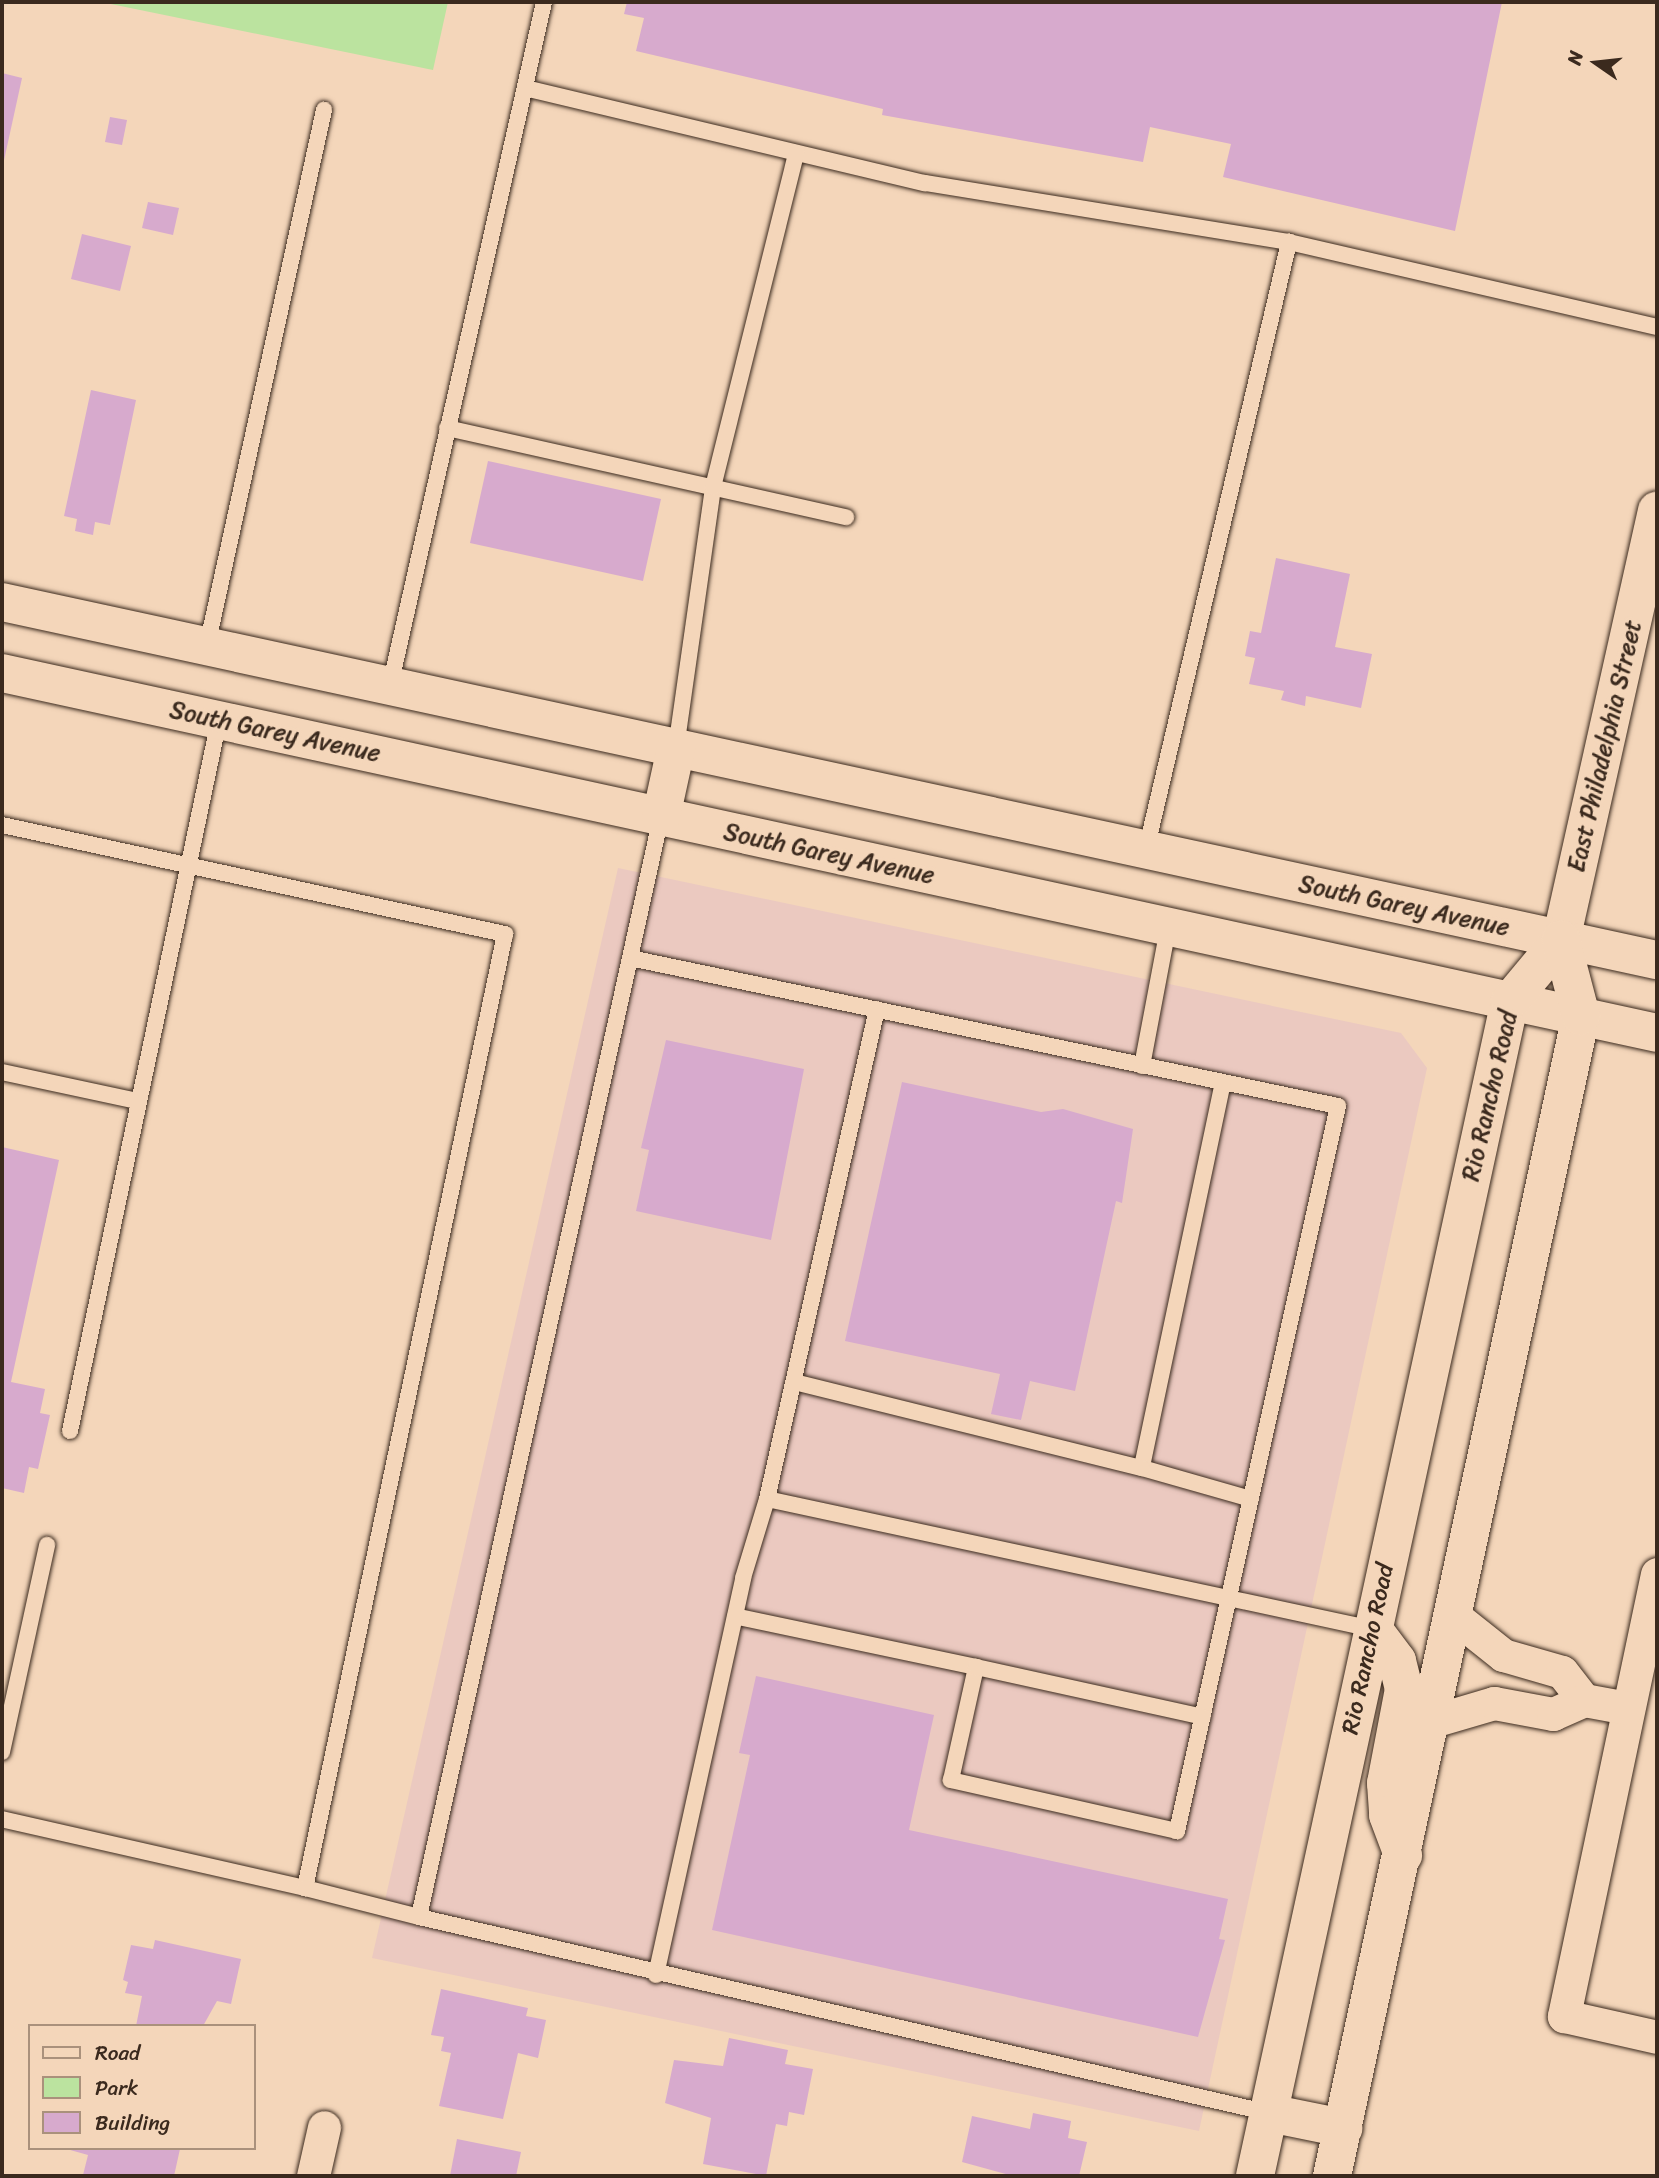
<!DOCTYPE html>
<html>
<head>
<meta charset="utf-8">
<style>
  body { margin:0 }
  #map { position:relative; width:1659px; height:2178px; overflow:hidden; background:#f4d6ba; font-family:Sriracha,sans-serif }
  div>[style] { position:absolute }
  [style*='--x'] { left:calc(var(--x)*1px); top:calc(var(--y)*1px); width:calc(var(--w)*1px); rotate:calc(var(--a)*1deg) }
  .built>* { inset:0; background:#ebc9c0 }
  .green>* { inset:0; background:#bbe39f }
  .building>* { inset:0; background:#d7aacd }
  .roads { filter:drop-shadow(0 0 2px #3b2a1e) drop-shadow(0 0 2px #3b2a1e) }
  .lane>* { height:16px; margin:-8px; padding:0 8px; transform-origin:8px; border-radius:8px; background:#f4d6ba }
  .street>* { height:33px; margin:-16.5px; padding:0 16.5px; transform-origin:16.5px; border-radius:16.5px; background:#f4d6ba }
  .secondary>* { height:38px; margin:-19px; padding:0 19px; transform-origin:19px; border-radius:19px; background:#f4d6ba }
  .primary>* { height:38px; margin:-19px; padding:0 19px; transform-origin:19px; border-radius:19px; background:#f4d6ba }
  span { translate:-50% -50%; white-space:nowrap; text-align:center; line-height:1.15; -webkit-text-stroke:7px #f4d6ba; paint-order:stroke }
  .street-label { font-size:24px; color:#3b2a1e }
  .frame { position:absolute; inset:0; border:4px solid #3b2a1e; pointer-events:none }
  .legend { position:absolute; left:28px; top:2024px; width:228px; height:126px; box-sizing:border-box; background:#f4d6ba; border:2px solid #aa917c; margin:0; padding:9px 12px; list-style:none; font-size:21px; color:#3b2a1e }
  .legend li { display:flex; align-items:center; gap:14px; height:35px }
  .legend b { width:35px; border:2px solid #aa917c }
  .north { position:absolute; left:1561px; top:28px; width:70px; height:70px; -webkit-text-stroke:5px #f4d6ba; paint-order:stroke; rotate:284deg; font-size:19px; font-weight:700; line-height:28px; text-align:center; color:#3b2a1e }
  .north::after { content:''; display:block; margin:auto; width:24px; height:32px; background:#3b2a1e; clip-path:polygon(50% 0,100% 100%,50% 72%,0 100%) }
</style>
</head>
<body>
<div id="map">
  <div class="built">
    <div style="clip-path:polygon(618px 868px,1401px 1033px,1427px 1068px,1199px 2131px,372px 1958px)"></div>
  </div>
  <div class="green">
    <div style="clip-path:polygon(101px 2px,448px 2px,433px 70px)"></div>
  </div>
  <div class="building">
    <div style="clip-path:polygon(627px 2px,1502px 2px,1455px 231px,1223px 177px,1231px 144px,1150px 127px,1143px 162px,882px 115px,883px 109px,636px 51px,644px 18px,624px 14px)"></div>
    <div style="clip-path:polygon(2px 73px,22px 78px,3px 165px,2px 165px)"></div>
    <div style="clip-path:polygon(110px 117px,127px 120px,122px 145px,105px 142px)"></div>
    <div style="clip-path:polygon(148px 202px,179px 208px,173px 235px,142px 228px)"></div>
    <div style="clip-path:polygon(82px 234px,131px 246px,120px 291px,71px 279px)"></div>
    <div style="clip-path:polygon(91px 390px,136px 400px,110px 525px,95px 522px,93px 535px,75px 531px,77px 519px,64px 516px)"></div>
    <div style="clip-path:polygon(488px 461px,661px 499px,643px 581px,470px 543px)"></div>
    <div style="clip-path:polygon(1276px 558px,1350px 574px,1335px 647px,1372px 654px,1361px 708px,1306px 696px,1305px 706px,1281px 700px,1284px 691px,1249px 684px,1255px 658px,1245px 656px,1250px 631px,1261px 633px)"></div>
    <div style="clip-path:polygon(666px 1040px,804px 1069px,771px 1240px,636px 1211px,649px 1150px,641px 1148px)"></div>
    <div style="clip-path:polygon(902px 1082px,1041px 1112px,1063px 1109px,1133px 1129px,1122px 1203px,1116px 1201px,1075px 1391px,1030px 1381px,1021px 1420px,991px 1414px,1000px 1374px,845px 1341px)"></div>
    <div style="clip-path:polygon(2px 1147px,59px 1160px,11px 1382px,45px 1389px,40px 1413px,50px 1415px,38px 1469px,29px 1467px,24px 1493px,2px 1488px)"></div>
    <div style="clip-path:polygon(756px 1676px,934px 1715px,909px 1830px,1228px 1899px,1219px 1939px,1225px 1940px,1198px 2037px,712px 1930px,750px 1755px,739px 1753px)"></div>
    <div style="clip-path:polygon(155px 1940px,241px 1959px,231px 2004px,217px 2001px,203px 2026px,136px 2026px,142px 1996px,125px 1993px,128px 1982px,123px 1980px,131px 1945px,153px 1949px)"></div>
    <div style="clip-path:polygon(441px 1989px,528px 2008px,526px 2016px,546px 2020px,538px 2058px,518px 2053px,503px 2119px,439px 2106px,451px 2053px,441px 2051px,444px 2037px,431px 2035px)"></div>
    <div style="clip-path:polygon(729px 2038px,788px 2050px,785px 2064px,813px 2069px,804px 2115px,789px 2112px,787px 2126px,776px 2124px,766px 2176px,703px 2164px,711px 2118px,665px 2103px,674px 2060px,723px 2066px)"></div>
    <div style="clip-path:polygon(1033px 2113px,1071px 2121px,1068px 2138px,1087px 2142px,1079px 2176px,1013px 2176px,962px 2162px,972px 2116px,1030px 2129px)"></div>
    <div style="clip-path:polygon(457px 2139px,521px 2152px,516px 2176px,450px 2176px)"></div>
    <div style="clip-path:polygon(63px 2148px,177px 2148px,180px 2149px,174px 2176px,91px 2176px,83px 2175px,88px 2155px)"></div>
  </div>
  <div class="roads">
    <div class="lane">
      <div style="--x:525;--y:88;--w:411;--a:13.4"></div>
      <div style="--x:925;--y:183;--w:369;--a:9.2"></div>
      <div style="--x:1289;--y:242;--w:378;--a:13"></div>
      <div style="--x:447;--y:428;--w:409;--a:12.6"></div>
      <div style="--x:207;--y:646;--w:549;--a:-77.69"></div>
      <div style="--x:390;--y:686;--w:701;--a:-77.31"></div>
      <div style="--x:676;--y:748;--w:264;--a:-81.9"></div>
      <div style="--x:713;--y:487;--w:344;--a:-76"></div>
      <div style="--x:661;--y:817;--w:1126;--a:102.41"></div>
      <div style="--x:419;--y:1917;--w:872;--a:12.98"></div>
      <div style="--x:2;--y:825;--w:515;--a:12.23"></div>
      <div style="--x:505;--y:934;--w:975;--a:101.84"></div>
      <div style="--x:305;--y:1888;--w:311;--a:-167.2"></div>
      <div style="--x:1146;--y:850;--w:625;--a:-76.76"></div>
      <div style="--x:630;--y:958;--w:723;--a:11.81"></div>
      <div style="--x:1338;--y:1106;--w:743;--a:102.52"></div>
      <div style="--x:1177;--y:1831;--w:232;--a:-167.3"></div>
      <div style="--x:951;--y:1780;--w:116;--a:-77.5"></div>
      <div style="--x:976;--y:1667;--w:246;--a:-168.1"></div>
      <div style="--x:1142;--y:1066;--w:140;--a:-79.3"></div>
      <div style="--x:2;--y:1072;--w:138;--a:12.1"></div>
      <div style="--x:1223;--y:1082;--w:394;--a:101.9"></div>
      <div style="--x:1142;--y:1468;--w:113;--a:15.9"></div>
      <div style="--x:794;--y:1382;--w:358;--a:13.9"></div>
      <div style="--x:70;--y:1431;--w:726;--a:-78.16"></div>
      <div style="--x:767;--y:1499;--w:502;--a:-77.35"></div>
      <div style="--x:976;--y:1667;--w:232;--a:12.4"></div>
      <div style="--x:2;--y:1752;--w:212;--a:-77.7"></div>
      <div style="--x:305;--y:1888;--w:118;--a:14.3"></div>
      <div style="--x:656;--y:1975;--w:406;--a:-77.6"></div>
      <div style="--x:743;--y:1578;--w:83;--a:-73.1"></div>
      <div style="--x:767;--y:1499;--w:620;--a:12.11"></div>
    </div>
    <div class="street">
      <div style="--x:1657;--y:1574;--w:452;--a:101.9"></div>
      <div style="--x:1564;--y:2016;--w:95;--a:12.7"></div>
      <div style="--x:1454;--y:1616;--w:63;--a:38.5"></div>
      <div style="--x:1503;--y:1655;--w:61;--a:16.1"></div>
      <div style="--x:1562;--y:1672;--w:36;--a:52"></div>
      <div style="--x:1433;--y:1721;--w:64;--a:-16.4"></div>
      <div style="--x:1494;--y:1703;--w:60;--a:10.6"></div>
      <div style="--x:1553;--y:1714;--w:34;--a:-24"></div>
      <div style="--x:1584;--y:1700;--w:44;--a:10.5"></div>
      <div style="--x:313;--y:2176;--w:50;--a:-77.3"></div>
    </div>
    <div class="secondary">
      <div style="--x:1561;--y:940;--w:440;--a:-77.4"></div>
    </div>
    <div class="primary">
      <div style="--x:2;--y:602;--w:1693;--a:12.21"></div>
      <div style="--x:2;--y:673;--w:1694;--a:12.27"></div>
      <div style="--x:661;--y:817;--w:71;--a:-77.7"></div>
      <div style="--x:1373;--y:1629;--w:40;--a:53"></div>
      <div style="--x:1397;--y:1661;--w:29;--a:76"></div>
      <div style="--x:1404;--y:1689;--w:96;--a:100.8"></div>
      <div style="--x:1386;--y:1783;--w:32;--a:86"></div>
      <div style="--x:1388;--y:1815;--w:43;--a:69.4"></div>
      <div style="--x:1269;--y:2113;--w:76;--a:11.5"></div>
      <div style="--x:1255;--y:2176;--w:1202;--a:-77.76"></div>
      <div style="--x:1510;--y:1001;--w:80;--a:-50.1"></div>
      <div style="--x:1332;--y:2176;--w:1186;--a:-77.89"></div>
      <div style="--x:1581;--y:1016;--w:79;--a:-104.7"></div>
    </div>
  </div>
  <div class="street-label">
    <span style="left:275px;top:732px;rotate:12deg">South Garey Avenue</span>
    <span style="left:1605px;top:746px;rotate:-77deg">East Philadelphia Street</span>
    <span style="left:829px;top:854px;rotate:12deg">South Garey Avenue</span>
    <span style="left:1404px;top:906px;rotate:12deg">South Garey Avenue</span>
    <span style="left:1490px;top:1096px;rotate:-77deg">Rio Rancho Road</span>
    <span style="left:1368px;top:1649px;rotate:-78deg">Rio Rancho Road</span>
  </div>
  <div class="frame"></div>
  <ul class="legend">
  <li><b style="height:9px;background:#f4d6ba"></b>Road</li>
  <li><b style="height:19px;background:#bbe39f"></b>Park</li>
  <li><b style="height:19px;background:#d7aacd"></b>Building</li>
  </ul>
  <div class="north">N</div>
</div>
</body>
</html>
